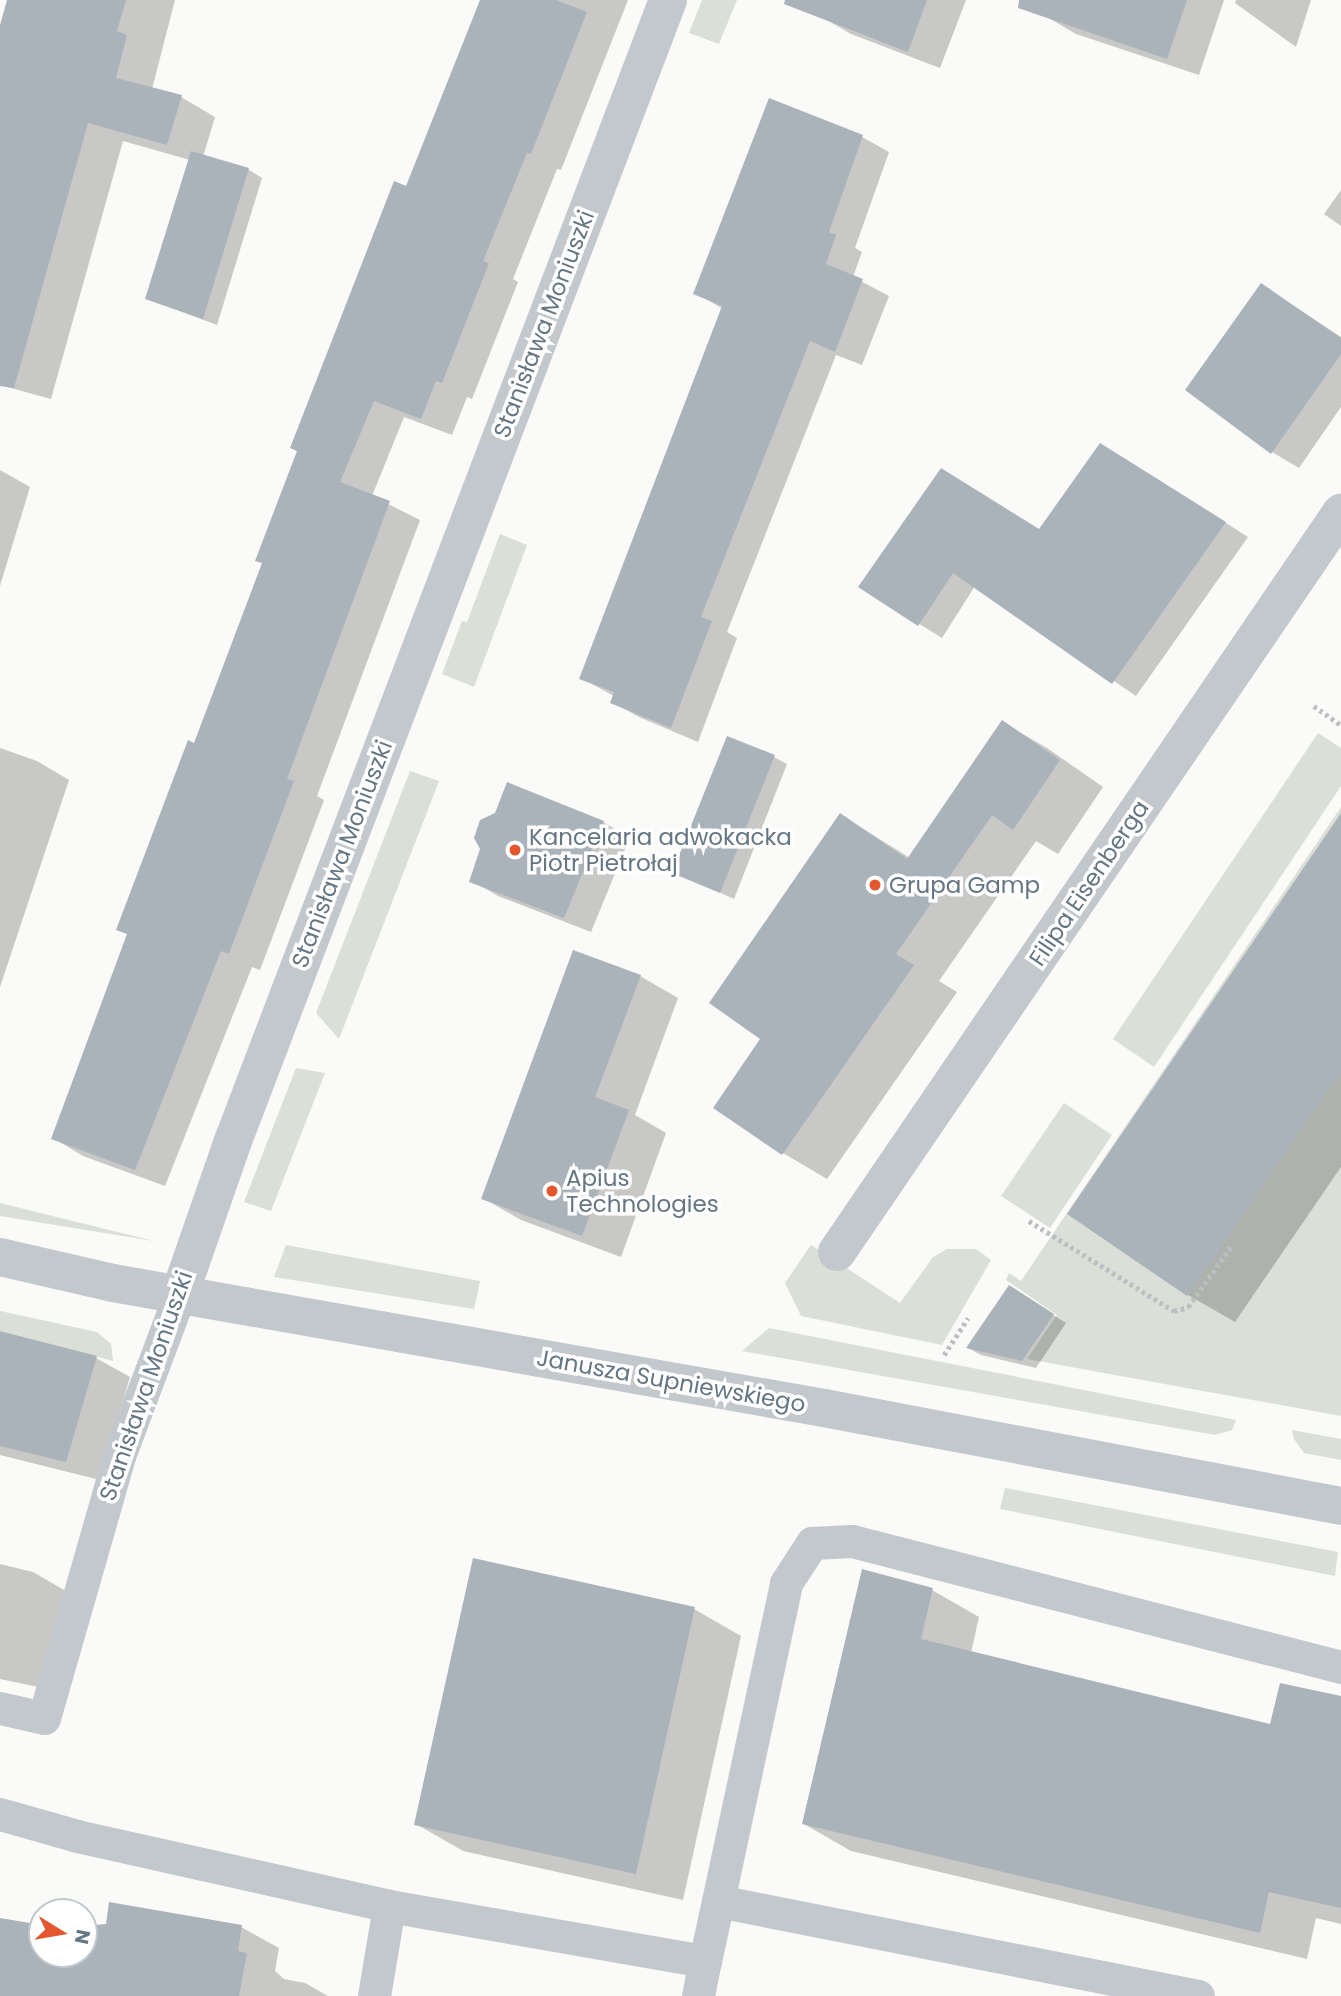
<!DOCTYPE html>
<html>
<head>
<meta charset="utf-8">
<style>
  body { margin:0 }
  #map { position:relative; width:1341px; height:1996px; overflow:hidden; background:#fafaf8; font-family:Poppins,sans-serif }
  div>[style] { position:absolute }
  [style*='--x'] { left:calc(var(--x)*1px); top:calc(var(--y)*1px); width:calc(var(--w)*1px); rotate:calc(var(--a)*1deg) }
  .green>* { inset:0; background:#dadfd7 }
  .shadow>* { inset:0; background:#0003 }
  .building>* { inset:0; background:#aab3b9 }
  .path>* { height:4.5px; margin-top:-2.25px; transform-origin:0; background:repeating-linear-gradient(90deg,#bbbfc2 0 3.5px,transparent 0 7px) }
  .service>* { height:33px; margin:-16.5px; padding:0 16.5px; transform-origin:16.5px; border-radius:16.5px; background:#c3c8cc }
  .minor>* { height:38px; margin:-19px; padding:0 19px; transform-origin:19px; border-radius:19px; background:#c3c8cc }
  .dots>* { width:19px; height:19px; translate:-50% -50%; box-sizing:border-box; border:4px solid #fff; border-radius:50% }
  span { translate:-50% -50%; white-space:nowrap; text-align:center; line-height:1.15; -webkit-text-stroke:7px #fff; paint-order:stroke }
  .street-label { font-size:23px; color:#657683 }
  .poi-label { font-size:23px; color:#657683 }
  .left { translate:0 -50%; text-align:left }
  .north { position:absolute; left:28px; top:1898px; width:70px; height:70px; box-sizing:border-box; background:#fff; border:2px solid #c1c8cd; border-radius:50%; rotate:101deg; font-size:19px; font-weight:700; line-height:28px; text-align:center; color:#657683 }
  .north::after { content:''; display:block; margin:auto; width:24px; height:32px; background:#e4572e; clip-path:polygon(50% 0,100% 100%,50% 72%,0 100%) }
</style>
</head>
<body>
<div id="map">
  <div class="green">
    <div style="clip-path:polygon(702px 0,737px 0,719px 44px,689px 33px)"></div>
    <div style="clip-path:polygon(500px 534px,527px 545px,474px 687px,442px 674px,462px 621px,467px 622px)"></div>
    <div style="clip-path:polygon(1318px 733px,1341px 748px,1341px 786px,1154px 1067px,1113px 1039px)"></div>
    <div style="clip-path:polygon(410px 771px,439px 781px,339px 1039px,316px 1013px)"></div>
    <div style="clip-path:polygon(1341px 807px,1341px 1416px,1027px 1359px,1057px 1315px,1006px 1280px,1009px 1273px,1021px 1281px)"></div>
    <div style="clip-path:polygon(296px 1068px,325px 1073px,271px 1211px,244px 1202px)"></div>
    <div style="clip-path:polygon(1064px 1103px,1112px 1135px,1050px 1228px,1001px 1196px)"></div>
    <div style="clip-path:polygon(0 1203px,154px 1241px,0 1216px)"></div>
    <div style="clip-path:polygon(286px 1245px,480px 1281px,474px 1309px,274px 1277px)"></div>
    <div style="clip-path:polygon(811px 1245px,900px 1303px,933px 1257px,947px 1249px,976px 1249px,991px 1260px,942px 1345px,801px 1316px,785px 1283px)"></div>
    <div style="clip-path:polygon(0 1311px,97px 1332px,111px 1344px,113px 1361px,0 1331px)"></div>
    <div style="clip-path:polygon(769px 1328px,1236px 1420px,1232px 1430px,1215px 1435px,742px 1351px)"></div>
    <div style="clip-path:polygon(1292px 1430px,1341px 1439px,1341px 1460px,1304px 1453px,1294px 1439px)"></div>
    <div style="clip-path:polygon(1005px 1488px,1338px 1552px,1335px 1576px,1000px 1509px)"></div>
  </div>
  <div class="shadow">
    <div style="clip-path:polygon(8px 0,175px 0,152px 89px,181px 97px,215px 117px,203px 157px,249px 170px,262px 178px,217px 325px,147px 299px,190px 160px,123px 141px,51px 399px,0 385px,0 30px)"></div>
    <div style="clip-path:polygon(481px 0,628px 0,561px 170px,557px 169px,513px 279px,518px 282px,472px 399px,467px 397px,452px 435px,404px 417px,372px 496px,420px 520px,317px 796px,324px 800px,260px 970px,252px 967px,165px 1186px,83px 1156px,53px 1138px,129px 935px,118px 929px,195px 745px)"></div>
    <div style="clip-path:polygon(826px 0,966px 0,940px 68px,851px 34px,820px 16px)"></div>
    <div style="clip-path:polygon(1050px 0,1224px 0,1199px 75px,1076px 34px,1045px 16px)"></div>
    <div style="clip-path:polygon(1236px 0,1311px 0,1296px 47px,1235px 3px)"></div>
    <div style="clip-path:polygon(770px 101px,862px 137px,889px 152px,855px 248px,862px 252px,853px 277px,889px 296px,862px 365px,836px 355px,727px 632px,737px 638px,698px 742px,639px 717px,612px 702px,614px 696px,581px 678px,723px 309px,696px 293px)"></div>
    <div style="clip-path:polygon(1341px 190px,1341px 226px,1324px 214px)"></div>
    <div style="clip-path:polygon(1261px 285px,1341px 337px,1341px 407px,1299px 468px,1272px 452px)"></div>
    <div style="clip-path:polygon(1124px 458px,1248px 537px,1136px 696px,975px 586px,942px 638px,860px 587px,1040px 531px)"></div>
    <div style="clip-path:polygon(0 470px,30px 487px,0 586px)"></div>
    <div style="clip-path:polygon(1002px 722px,1047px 748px,1103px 787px,1058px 854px,1036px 841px,939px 981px,957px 992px,827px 1179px,783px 1153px,762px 1038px,841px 815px,910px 858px)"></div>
    <div style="clip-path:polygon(0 748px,37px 761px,69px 780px,0 987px)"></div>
    <div style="clip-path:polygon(774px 757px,787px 764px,734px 899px,674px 872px)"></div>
    <div style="clip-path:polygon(1341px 816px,1341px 1167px,1235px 1322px,1188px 1295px,1069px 1213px)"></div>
    <div style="clip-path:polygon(603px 822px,630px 837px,591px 932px,498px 896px,472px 881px,481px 849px)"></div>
    <div style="clip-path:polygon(640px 976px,678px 998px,635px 1115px,666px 1133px,621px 1257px,521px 1220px,483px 1198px)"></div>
    <div style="clip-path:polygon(1022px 1295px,1066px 1323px,1036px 1368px,981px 1355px,968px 1348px)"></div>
    <div style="clip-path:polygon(0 1336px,96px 1358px,130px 1377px,100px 1480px,0 1455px)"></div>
    <div style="clip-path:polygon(0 1564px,33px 1572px,71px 1594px,43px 1688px,0 1679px)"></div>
    <div style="clip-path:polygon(932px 1590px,979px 1617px,971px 1653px,1271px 1726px,1341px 1698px,1341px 1924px,1316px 1918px,1307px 1959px,851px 1851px,804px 1824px)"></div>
    <div style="clip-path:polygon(694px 1609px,741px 1636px,683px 1900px,463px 1851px,416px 1824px)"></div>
    <div style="clip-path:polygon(0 1919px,42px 1926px,42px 1954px,84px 1954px,84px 1928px,241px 1927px,279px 1948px,275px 1971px,284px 1979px,305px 1983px,328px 1996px,0 1996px)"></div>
  </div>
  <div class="building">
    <div style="clip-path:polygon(7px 0,126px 0,117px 31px,127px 35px,116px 78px,182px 95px,167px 145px,88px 123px,14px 388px,0 386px,0 25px)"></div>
    <div style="clip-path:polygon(480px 0,556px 0,587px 12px,531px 154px,527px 153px,483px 261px,489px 263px,442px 383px,436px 381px,421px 419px,374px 401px,340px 482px,390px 501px,287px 779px,294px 781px,229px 954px,221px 951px,135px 1170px,51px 1139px,127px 934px,116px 930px,188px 740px,194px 743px,262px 563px,255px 561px,297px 451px,290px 448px,394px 181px,406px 186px)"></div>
    <div style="clip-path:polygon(785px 0,927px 0,908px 52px,784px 4px)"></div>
    <div style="clip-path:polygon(1019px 0,1187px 0,1167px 59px,1018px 8px)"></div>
    <div style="clip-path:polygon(769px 98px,863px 135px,829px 232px,836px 235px,826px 264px,863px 279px,835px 352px,810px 341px,701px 617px,712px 621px,671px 728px,610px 703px,614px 692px,579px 679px,722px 306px,693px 294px)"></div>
    <div style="clip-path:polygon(191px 151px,249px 168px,203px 319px,145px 299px)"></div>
    <div style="clip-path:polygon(1261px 283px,1341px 338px,1341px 354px,1271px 454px,1185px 390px)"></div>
    <div style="clip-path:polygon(1100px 443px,1226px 522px,1112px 684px,953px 573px,918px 626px,858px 587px,941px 468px,1039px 529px)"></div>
    <div style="clip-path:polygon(1002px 720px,1060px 760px,1013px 830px,992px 815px,896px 954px,914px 965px,782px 1155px,713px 1108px,760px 1039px,709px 1003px,840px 813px,907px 859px)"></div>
    <div style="clip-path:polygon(727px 736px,775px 755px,720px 893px,672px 873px)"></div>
    <div style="clip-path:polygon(507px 782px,604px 821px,564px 918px,469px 882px,480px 849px,474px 838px,480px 820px,495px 813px)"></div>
    <div style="clip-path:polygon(1341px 813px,1341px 1071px,1187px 1296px,1067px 1214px)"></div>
    <div style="clip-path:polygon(573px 950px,641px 975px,595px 1097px,629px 1110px,582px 1236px,481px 1199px)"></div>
    <div style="clip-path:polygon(1009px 1285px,1054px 1314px,1022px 1361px,966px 1348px)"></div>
    <div style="clip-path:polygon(0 1331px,97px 1356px,66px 1462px,0 1446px)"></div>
    <div style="clip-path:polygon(473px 1558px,695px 1607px,636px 1874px,414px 1825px)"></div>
    <div style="clip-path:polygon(862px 1569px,933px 1588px,921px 1639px,1270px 1724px,1280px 1683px,1341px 1696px,1341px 1908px,1269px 1892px,1260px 1933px,802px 1824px)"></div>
    <div style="clip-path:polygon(109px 1902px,242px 1925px,238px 1951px,247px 1953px,239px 1996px,0 1996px,0 1918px,42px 1925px,42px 1954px,84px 1954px,84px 1926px,106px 1924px)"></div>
  </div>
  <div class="path">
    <div style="--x:1314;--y:706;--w:33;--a:35"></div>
    <div style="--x:1029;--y:1221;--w:171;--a:31.8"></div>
    <div style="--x:1174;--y:1311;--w:15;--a:-16"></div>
    <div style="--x:1188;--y:1307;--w:76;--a:-54.6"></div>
    <div style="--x:944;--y:1355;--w:44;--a:-57"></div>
  </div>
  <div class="service">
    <div style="--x:0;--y:1708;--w:45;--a:12.8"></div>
    <div style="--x:44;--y:1718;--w:273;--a:-74"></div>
    <div style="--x:119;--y:1456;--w:171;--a:-69.4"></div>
    <div style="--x:0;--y:1814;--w:80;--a:15.9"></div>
    <div style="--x:77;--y:1836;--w:320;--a:12.6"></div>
    <div style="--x:389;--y:1906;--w:321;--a:9.9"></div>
    <div style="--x:705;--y:1961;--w:61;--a:-77.8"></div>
    <div style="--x:374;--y:1996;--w:91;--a:-80.5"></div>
    <div style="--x:698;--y:1996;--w:36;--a:-79"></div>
    <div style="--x:1198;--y:1996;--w:489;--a:-168.8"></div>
    <div style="--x:718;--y:1901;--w:325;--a:-77.9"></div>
    <div style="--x:786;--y:1583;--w:48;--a:-57"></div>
    <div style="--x:812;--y:1543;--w:40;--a:-2.9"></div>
    <div style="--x:852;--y:1541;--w:505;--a:14.45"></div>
  </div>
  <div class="minor">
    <div style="--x:837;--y:1252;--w:895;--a:-55.71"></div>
    <div style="--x:0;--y:1257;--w:116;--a:13"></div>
    <div style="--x:113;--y:1283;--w:722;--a:9.97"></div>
    <div style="--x:824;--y:1408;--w:526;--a:10.73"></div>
    <div style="--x:179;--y:1296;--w:164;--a:-70.8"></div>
    <div style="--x:233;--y:1141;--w:1221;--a:-69.13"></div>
  </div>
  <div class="dots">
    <div style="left:515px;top:850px;background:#e4572e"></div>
    <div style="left:875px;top:885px;background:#e4572e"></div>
    <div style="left:552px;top:1191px;background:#e4572e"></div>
  </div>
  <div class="street-label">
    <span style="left:544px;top:324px;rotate:-69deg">Stanisława Moniuszki</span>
    <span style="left:342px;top:854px;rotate:-69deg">Stanisława Moniuszki</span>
    <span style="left:1089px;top:883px;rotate:-56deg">Filipa Eisenberga</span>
    <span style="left:671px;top:1381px;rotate:10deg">Janusza Supniewskiego</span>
    <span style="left:146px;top:1386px;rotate:-71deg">Stanisława Moniuszki</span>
  </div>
  <div class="poi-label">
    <span class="left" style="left:529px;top:850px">Kancelaria adwokacka<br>Piotr Pietrołaj</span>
    <span class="left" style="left:889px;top:885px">Grupa Gamp</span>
    <span class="left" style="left:566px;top:1191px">Apius<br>Technologies</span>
  </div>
  <div class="north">N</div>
</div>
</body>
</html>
